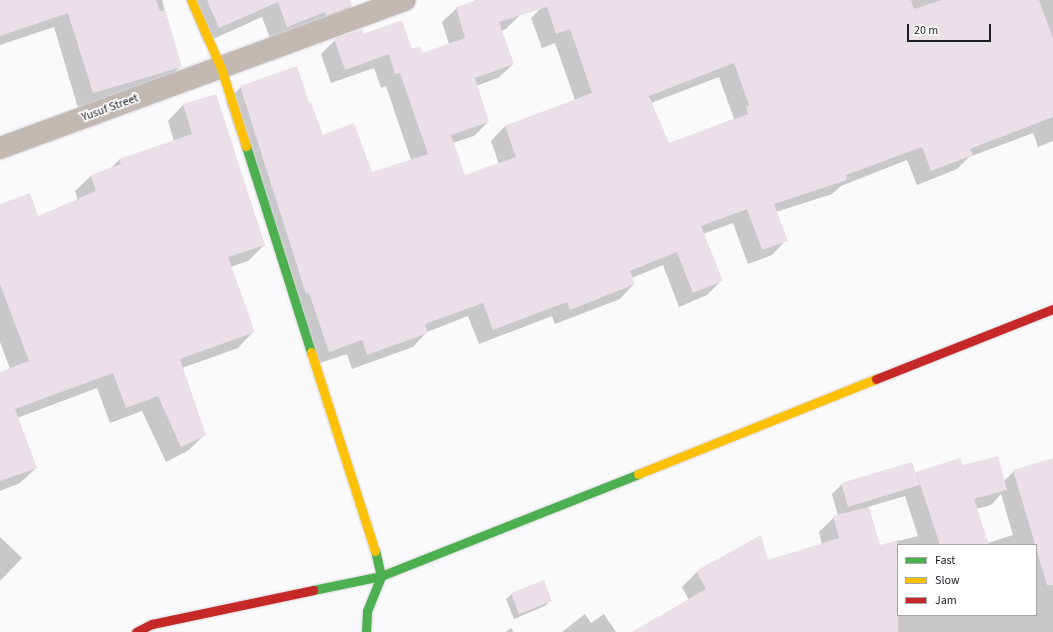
<!DOCTYPE html>
<html>
<head>
<meta charset="utf-8">
<style>
  body { margin:0 }
  #map { position:relative; width:1053px; height:632px; overflow:hidden; background:#faf9fc; font-family:"Source Sans 3",sans-serif }
  div>[style] { position:absolute }
  [style*='--x'] { left:calc(var(--x)*1px); top:calc(var(--y)*1px); width:calc(var(--w)*1px); rotate:calc(var(--a)*1deg) }
  .shadow>* { inset:0; background:#0003 }
  .building>* { inset:0; background:#ebe0e7 }
  .roads { filter:drop-shadow(0 0 1px #d7d6d9) drop-shadow(0 0 1px #d7d6d9) }
  .street>* { height:22px; margin:-11px; padding:0 11px; transform-origin:11px; border-radius:11px; background:#c3b9b3 }
  .fast>* { height:9px; margin:-4.5px; padding:0 4.5px; transform-origin:4.5px; border-radius:4.5px; background:#4caf50 }
  .slow>* { height:9px; margin:-4.5px; padding:0 4.5px; transform-origin:4.5px; border-radius:4.5px; background:#ffc107 }
  .jam>* { height:9px; margin:-4.5px; padding:0 4.5px; transform-origin:4.5px; border-radius:4.5px; background:#c62828 }
  span { translate:-50% -50%; white-space:nowrap; text-align:center; line-height:1.15; -webkit-text-stroke:3.5px #fff; paint-order:stroke }
  .street-label { font-size:12px; color:#1e1c24 }
  .legend { position:absolute; left:897px; top:544px; width:140px; height:72px; box-sizing:border-box; background:#fff; border:1px solid #a5a4a7; margin:0; padding:5px 7px; list-style:none; font-size:12px; color:#1e1c24 }
  .legend li { display:flex; align-items:center; gap:8px; height:20px }
  .legend b { width:20px; border:1px solid #a5a4a7 }
  .scale { position:absolute; left:907px; top:24px; width:84px; height:18px; box-sizing:border-box; border:2px solid #1e1c24; border-top:0; padding-left:5px; font-size:12px; line-height:14px; white-space:nowrap; color:#1e1c24; -webkit-text-stroke:3px #fff; paint-order:stroke }
</style>
</head>
<body>
<div id="map">
  <div class="shadow">
    <div style="clip-path:polygon(0 0,162px 0,181px 66px,166px 81px,78px 108px,54px 27px,0 45px)"></div>
    <div style="clip-path:polygon(186px 0,349px 0,351px 6px,336px 21px,271px 41px,262px 17px,204px 43px)"></div>
    <div style="clip-path:polygon(evenodd,477px 0,516px 0,520px 15px,506px 29px,501px 31px,513px 64px,498px 78px,476px 86px,488px 122px,474px 136px,453px 143px,464px 176px,499px 164px,491px 141px,505px 126px,575px 100px,555px 43px,542px 48px,531px 18px,546px 3px,555px 0,1053px 0,1053px 141px,1038px 147px,1033px 133px,969px 157px,957px 169px,917px 185px,907px 160px,841px 186px,832px 194px,776px 212px,786px 240px,772px 255px,748px 264px,733px 223px,703px 234px,721px 281px,707px 295px,679px 307px,663px 265px,632px 278px,634px 284px,620px 299px,555px 324px,552px 316px,479px 344px,468px 316px,427px 332px,413px 347px,352px 369px,347px 354px,314px 365px,226px 102px,241px 87px,309px 105px,322px 136px,371px 174px,411px 160px,386px 86px,381px 88px,374px 68px,331px 83px,321px 54px,335px 40px,363px 35px,422px 54px,449px 44px,442px 22px,457px 8px,477px 0,719px 77px,734px 119px,668px 144px,651px 103px,719px 77px)"></div>
    <div style="clip-path:polygon(183px 105px,264px 245px,248px 261px,230px 267px,253px 332px,238px 348px,182px 368px,205px 434px,189px 450px,166px 462px,142px 411px,110px 423px,97px 388px,17px 418px,36px 468px,20px 483px,0 491px,0 373px,10px 369px,0 342px,0 205px,37px 217px,78px 200px,75px 191px,91px 176px,110px 169px,120px 159px,174px 141px,168px 121px)"></div>
    <div style="clip-path:polygon(evenodd,1053px 462px,1053px 632px,634px 632px,689px 600px,682px 587px,697px 572px,767px 562px,822px 545px,819px 532px,834px 517px,838px 516px,832px 494px,842px 484px,962px 466px,1004px 481px,1014px 471px,1053px 462px,1001px 494px,1013px 535px,988px 543px,976px 509px,991px 505px,1001px 494px,1053px 462px,905px 496px,918px 536px,879px 546px,868px 507px,905px 496px,1053px 462px,898px 545px,1036px 545px,1036px 615px,898px 615px,898px 545px)"></div>
    <div style="clip-path:polygon(0 537px,22px 558px,0 581px)"></div>
    <div style="clip-path:polygon(512px 594px,551px 600px,545px 606px,514px 619px,506px 599px)"></div>
    <div style="clip-path:polygon(585px 614px,591px 623px,604px 614px,616px 632px,562px 632px)"></div>
    <div style="clip-path:polygon(511px 628px,514px 632px,506px 632px)"></div>
  </div>
  <div class="building">
    <div style="clip-path:polygon(0 0,156px 0,160px 11px,165px 10px,182px 67px,93px 93px,68px 13px,0 36px)"></div>
    <div style="clip-path:polygon(207px 0,350px 0,352px 6px,326px 16px,325px 12px,287px 27px,278px 2px,219px 28px)"></div>
    <div style="clip-path:polygon(evenodd,478px 0,911px 0,914px 9px,942px 0,1039px 0,1053px 38px,1053px 117px,970px 149px,973px 155px,931px 171px,922px 147px,846px 175px,847px 180px,774px 204px,788px 241px,762px 250px,747px 209px,701px 226px,723px 281px,693px 293px,677px 252px,630px 271px,635px 284px,570px 310px,567px 302px,493px 330px,483px 303px,425px 324px,428px 333px,367px 355px,362px 340px,329px 352px,309px 293px,306px 294px,240px 86px,297px 66px,309px 103px,311px 103px,323px 135px,354px 123px,372px 172px,428px 154px,400px 73px,395px 74px,389px 54px,345px 70px,334px 39px,362px 29px,363px 34px,402px 20px,412px 49px,420px 46px,422px 53px,465px 38px,456px 7px,478px 0,547px 7px,556px 34px,570px 29px,592px 93px,505px 126px,516px 157px,465px 175px,451px 135px,489px 122px,475px 78px,514px 64px,499px 22px,547px 7px,478px 0,734px 63px,749px 105px,746px 106px,748px 114px,669px 143px,649px 96px,734px 63px)"></div>
    <div style="clip-path:polygon(216px 94px,265px 245px,228px 257px,255px 332px,180px 359px,206px 435px,181px 447px,158px 396px,126px 408px,113px 373px,15px 409px,37px 468px,0 481px,0 372px,29px 361px,0 284px,0 204px,30px 193px,38px 216px,96px 191px,91px 175px,121px 164px,119px 159px,192px 134px,183px 104px)"></div>
    <div style="clip-path:polygon(998px 456px,1007px 490px,974px 499px,989px 545px,940px 545px,916px 472px,960px 458px,963px 465px)"></div>
    <div style="clip-path:polygon(1053px 458px,1053px 585px,1047px 585px,1013px 470px)"></div>
    <div style="clip-path:polygon(912px 462px,920px 485px,848px 507px,841px 483px)"></div>
    <div style="clip-path:polygon(869px 507px,880px 545px,898px 540px,898px 632px,632px 632px,706px 589px,696px 571px,761px 535px,768px 560px,839px 538px,833px 516px)"></div>
    <div style="clip-path:polygon(544px 580px,552px 601px,519px 614px,511px 593px)"></div>
  </div>
  <div class="roads">
    <div class="street">
      <div style="--x:0;--y:148;--w:431;--a:-20.1"></div>
    </div>
    <div class="fast">
      <div style="--x:246;--y:146;--w:216;--a:72.5"></div>
      <div style="--x:313;--y:590;--w:69;--a:-11.6"></div>
      <div style="--x:381;--y:576;--w:277;--a:-21.6"></div>
      <div style="--x:366;--y:632;--w:21;--a:-87"></div>
      <div style="--x:367;--y:611;--w:38;--a:-68"></div>
      <div style="--x:381;--y:576;--w:26;--a:-103"></div>
    </div>
    <div class="slow">
      <div style="--x:191;--y:0;--w:74;--a:66.2"></div>
      <div style="--x:221;--y:68;--w:82;--a:72.2"></div>
      <div style="--x:311;--y:352;--w:209;--a:72.2"></div>
      <div style="--x:638;--y:474;--w:256;--a:-21.8"></div>
    </div>
    <div class="jam">
      <div style="--x:876;--y:379;--w:190;--a:-21.6"></div>
      <div style="--x:136;--y:632;--w:18;--a:-27"></div>
      <div style="--x:152;--y:624;--w:165;--a:-11.9"></div>
    </div>
  </div>
  <div class="street-label">
    <span style="left:110px;top:108px;rotate:-20deg">Yusuf Street</span>
  </div>
  <ul class="legend">
  <li><b style="height:5px;background:#4caf50"></b>Fast</li>
  <li><b style="height:5px;background:#ffc107"></b>Slow</li>
  <li><b style="height:5px;background:#c62828"></b>Jam</li>
  </ul>
  <div class="scale">20 m</div>
</div>
</body>
</html>
